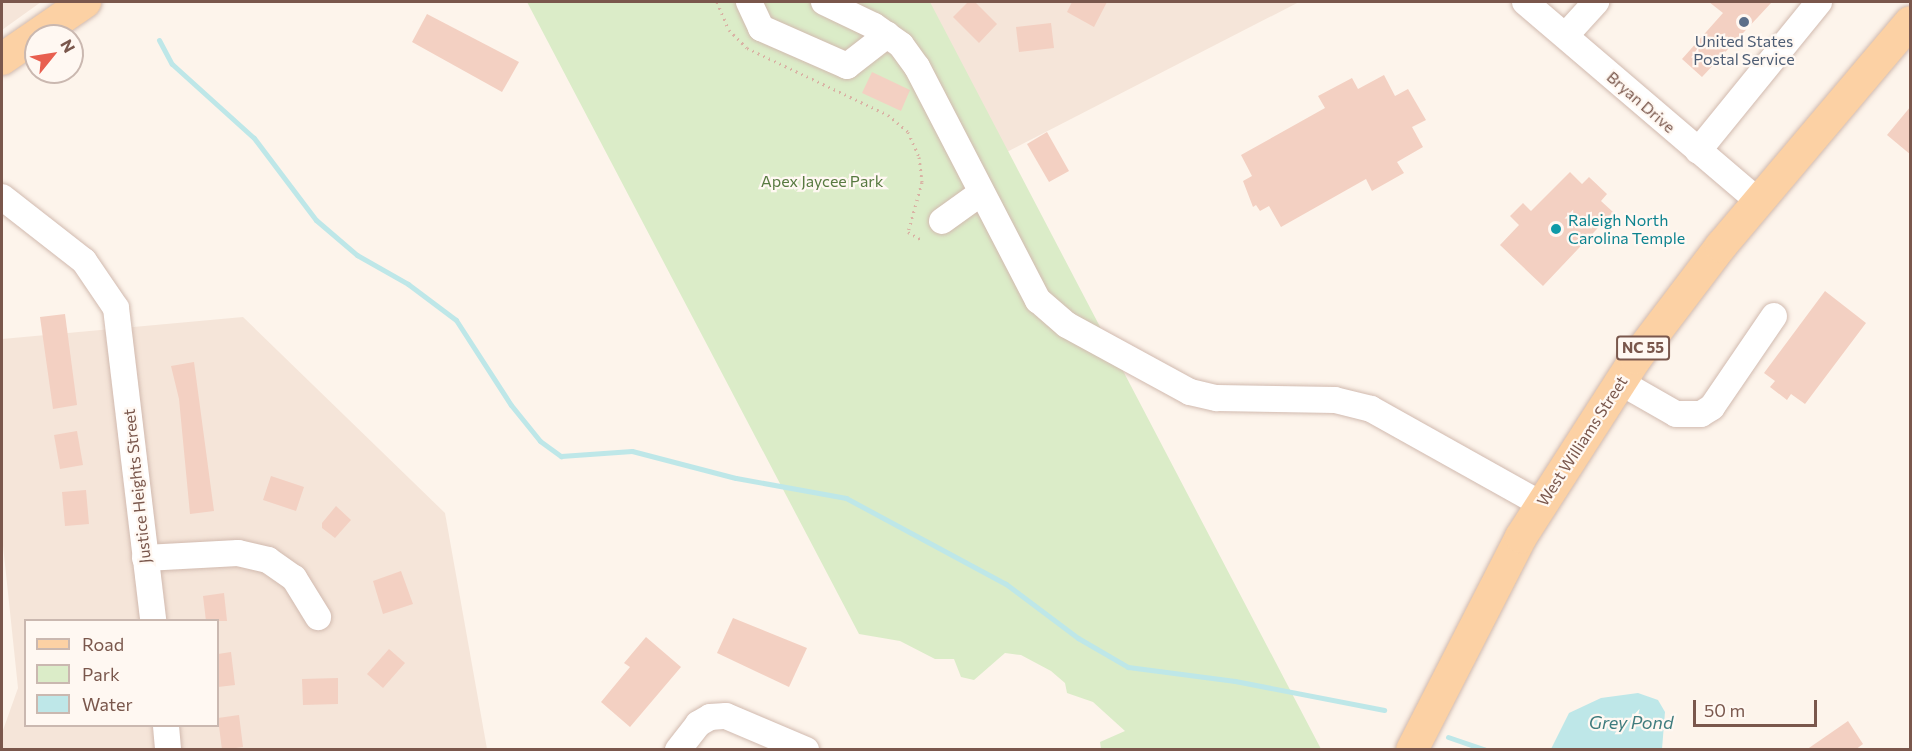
<!DOCTYPE html>
<html>
<head>
<meta charset="utf-8">
<style>
  body { margin:0 }
  #map { position:relative; width:1912px; height:751px; overflow:hidden; background:#fdf4eb; font-family:Commissioner,sans-serif }
  div>[style] { position:absolute }
  [style*='--x'] { left:calc(var(--x)*1px); top:calc(var(--y)*1px); width:calc(var(--w)*1px); rotate:calc(var(--a)*1deg) }
  .residential>* { inset:0; background:#f5e5d9 }
  .green>* { inset:0; background:#dbecc8 }
  .water>* { inset:0; background:#bee7e8 }
  .stream>* { height:5px; margin:-2.5px; padding:0 2.5px; transform-origin:2.5px; border-radius:2.5px; background:#bee7e8 }
  .building>* { inset:0; background:#f3d0c2 }
  .path>* { height:3px; margin-top:-1.5px; transform-origin:0; background:repeating-linear-gradient(90deg,#d9b2a4 0 1.5px,transparent 0 6px) }
  .roads { filter:drop-shadow(0 0 2px #d1baaf) drop-shadow(0 0 2px #d1baaf) }
  .minor>* { height:26px; margin:-13px; padding:0 13px; transform-origin:13px; border-radius:13px; background:#fff }
  .major>* { height:32px; margin:-16px; padding:0 16px; transform-origin:16px; border-radius:16px; background:#fcd1a4 }
  .dots>* { width:16px; height:16px; translate:-50% -50%; box-sizing:border-box; border:3px solid #fff8f2; border-radius:50% }
  span { translate:-50% -50%; white-space:nowrap; text-align:center; line-height:1.15; -webkit-text-stroke:4.5px #fff8f2; paint-order:stroke }
  .shield-label span { padding:2px 4px; background:#fff8f2; border:2px solid; border-radius:4px; -webkit-text-stroke-width:0 }
  .shield-label { font-size:15px; color:#7a574c; font-weight:700 }
  .service-label { font-size:16px; color:#4e5e75 }
  .street-label { font-size:16px; color:#7a574c }
  .park-label { font-size:16px; color:#587a41 }
  .culture-label { font-size:16px; color:#0d838f }
  .left { translate:0 -50%; text-align:left }
  .water-label { font-size:18px; color:#3f7c7e; font-style:italic }
  .frame { position:absolute; inset:0; border:3px solid #7a574c; pointer-events:none }
  .legend { position:absolute; left:24px; top:619px; width:195px; height:108px; box-sizing:border-box; background:#fff8f2; border:2px solid #cab8b0; margin:0; padding:8px 10px; list-style:none; font-size:18px; color:#7a574c }
  .legend li { display:flex; align-items:center; gap:12px; height:30px }
  .legend b { width:30px; border:2px solid #cab8b0 }
  .north { position:absolute; left:24px; top:24px; width:60px; height:60px; box-sizing:border-box; background:#fff8f2; border:2px solid #cab8b0; border-radius:50%; rotate:60deg; font-size:16px; font-weight:700; line-height:24px; text-align:center; color:#7a574c }
  .north::after { content:''; display:block; margin:auto; width:21px; height:27px; background:#e85f4f; clip-path:polygon(50% 0,100% 100%,50% 72%,0 100%) }
  .scale { position:absolute; left:1693px; top:700px; width:124px; height:27px; box-sizing:border-box; border:3px solid #7a574c; border-top:0; padding-left:8px; font-size:18px; line-height:21px; white-space:nowrap; color:#7a574c; -webkit-text-stroke:4px #fff8f2; paint-order:stroke }
</style>
</head>
<body>
<div id="map">
  <div class="residential">
    <div style="clip-path:polygon(2px 2px,41px 2px,2px 30px)"></div>
    <div style="clip-path:polygon(914px 2px,1299px 2px,999px 156px)"></div>
    <div style="clip-path:polygon(evenodd,243px 317px,445px 513px,487px 749px,2px 750px,2px 733px,18px 688px,2px 536px,2px 339px,243px 317px,26px 620px,218px 620px,218px 726px,26px 726px,26px 620px)"></div>
  </div>
  <div class="green">
    <div style="clip-path:polygon(527px 2px,930px 2px,1321px 749px,1101px 749px,1100px 742px,1125px 731px,1093px 702px,1067px 693px,1065px 683px,1051px 671px,1021px 655px,1005px 653px,974px 680px,961px 677px,954px 659px,935px 659px,900px 641px,859px 634px)"></div>
  </div>
  <div class="water">
    <div style="clip-path:polygon(1638px 693px,1658px 700px,1665px 712px,1662px 749px,1551px 749px,1569px 713px,1601px 698px)"></div>
  </div>
  <div class="stream">
    <div style="--x:159;--y:40;--w:27;--a:62"></div>
    <div style="--x:172;--y:64;--w:110;--a:42.1"></div>
    <div style="--x:254;--y:138;--w:103;--a:52.9"></div>
    <div style="--x:316;--y:220;--w:54;--a:40.5"></div>
    <div style="--x:357;--y:255;--w:59;--a:29.6"></div>
    <div style="--x:408;--y:284;--w:60;--a:36.9"></div>
    <div style="--x:456;--y:320;--w:101;--a:57.1"></div>
    <div style="--x:511;--y:405;--w:46;--a:51.1"></div>
    <div style="--x:540;--y:441;--w:26;--a:36"></div>
    <div style="--x:561;--y:456;--w:71;--a:-4"></div>
    <div style="--x:632;--y:451;--w:107;--a:14.6"></div>
    <div style="--x:736;--y:478;--w:112;--a:10.3"></div>
    <div style="--x:846;--y:498;--w:182;--a:28.3"></div>
    <div style="--x:1006;--y:584;--w:90;--a:36.9"></div>
    <div style="--x:1078;--y:638;--w:58;--a:30.1"></div>
    <div style="--x:1128;--y:667;--w:108;--a:7.5"></div>
    <div style="--x:1235;--y:681;--w:152;--a:11"></div>
    <div style="--x:1448;--y:737;--w:39;--a:19"></div>
  </div>
  <div class="building">
    <div style="clip-path:polygon(968px 2px,975px 2px,997px 24px,979px 43px,953px 17px)"></div>
    <div style="clip-path:polygon(1072px 2px,1107px 2px,1094px 27px,1067px 12px)"></div>
    <div style="clip-path:polygon(1709px 2px,1772px 2px,1702px 77px,1682px 59px,1723px 13px)"></div>
    <div style="clip-path:polygon(427px 14px,519px 62px,502px 92px,412px 42px)"></div>
    <div style="clip-path:polygon(1051px 23px,1054px 48px,1019px 52px,1016px 27px)"></div>
    <div style="clip-path:polygon(872px 72px,910px 90px,901px 111px,862px 93px)"></div>
    <div style="clip-path:polygon(1384px 75px,1395px 96px,1408px 89px,1426px 120px,1412px 127px,1423px 147px,1397px 162px,1404px 173px,1372px 191px,1366px 179px,1281px 227px,1269px 206px,1260px 211px,1256px 205px,1253px 207px,1243px 181px,1252px 176px,1241px 155px,1325px 108px,1318px 96px,1352px 78px,1358px 89px)"></div>
    <div style="clip-path:polygon(1911px 106px,1911px 155px,1887px 135px)"></div>
    <div style="clip-path:polygon(1047px 132px,1069px 171px,1049px 182px,1027px 144px)"></div>
    <div style="clip-path:polygon(1570px 172px,1582px 184px,1589px 177px,1607px 194px,1601px 201px,1613px 212px,1543px 286px,1500px 245px,1519px 225px,1510px 216px,1523px 203px,1531px 211px)"></div>
    <div style="clip-path:polygon(1825px 291px,1866px 323px,1805px 404px,1791px 394px,1787px 400px,1770px 387px,1775px 381px,1764px 373px)"></div>
    <div style="clip-path:polygon(65px 314px,77px 405px,53px 409px,40px 317px)"></div>
    <div style="clip-path:polygon(194px 362px,214px 511px,190px 514px,179px 399px,171px 366px)"></div>
    <div style="clip-path:polygon(77px 431px,83px 465px,60px 469px,54px 435px)"></div>
    <div style="clip-path:polygon(271px 476px,304px 487px,296px 511px,263px 500px)"></div>
    <div style="clip-path:polygon(86px 490px,89px 524px,65px 526px,62px 492px)"></div>
    <div style="clip-path:polygon(336px 506px,351px 520px,335px 538px,322px 528px,322px 523px)"></div>
    <div style="clip-path:polygon(401px 571px,413px 604px,383px 614px,373px 581px)"></div>
    <div style="clip-path:polygon(224px 593px,227px 621px,206px 621px,203px 596px)"></div>
    <div style="clip-path:polygon(733px 618px,807px 648px,789px 687px,717px 653px)"></div>
    <div style="clip-path:polygon(646px 637px,681px 667px,630px 727px,601px 702px,630px 667px,624px 663px)"></div>
    <div style="clip-path:polygon(389px 649px,405px 663px,383px 688px,367px 674px)"></div>
    <div style="clip-path:polygon(231px 652px,235px 685px,218px 687px,218px 654px)"></div>
    <div style="clip-path:polygon(338px 678px,338px 704px,303px 705px,302px 679px)"></div>
    <div style="clip-path:polygon(239px 715px,243px 747px,222px 750px,218px 718px)"></div>
    <div style="clip-path:polygon(1848px 721px,1863px 744px,1855px 750px,1806px 750px)"></div>
  </div>
  <div class="path">
    <div style="--x:717;--y:2;--w:30;--a:67"></div>
    <div style="--x:729;--y:30;--w:25;--a:45"></div>
    <div style="--x:747;--y:48;--w:156;--a:25.4"></div>
    <div style="--x:888;--y:115;--w:26;--a:40"></div>
    <div style="--x:908;--y:132;--w:27;--a:66"></div>
    <div style="--x:919;--y:157;--w:25;--a:83"></div>
    <div style="--x:922;--y:182;--w:52;--a:105.6"></div>
    <div style="--x:908;--y:232;--w:14;--a:30"></div>
  </div>
  <div class="roads">
    <div class="minor">
      <div style="--x:749;--y:2;--w:29;--a:65"></div>
      <div style="--x:761;--y:28;--w:94;--a:23.8"></div>
      <div style="--x:847;--y:66;--w:51;--a:-37.8"></div>
      <div style="--x:824;--y:2;--w:55;--a:25.6"></div>
      <div style="--x:874;--y:26;--w:33;--a:35"></div>
      <div style="--x:901;--y:45;--w:27;--a:54"></div>
      <div style="--x:917;--y:67;--w:263;--a:62.6"></div>
      <div style="--x:1038;--y:300;--w:38;--a:41"></div>
      <div style="--x:1067;--y:325;--w:140;--a:28.6"></div>
      <div style="--x:1190;--y:392;--w:28;--a:13"></div>
      <div style="--x:1217;--y:398;--w:118;--a:1"></div>
      <div style="--x:1335;--y:400;--w:37;--a:14"></div>
      <div style="--x:1371;--y:409;--w:195;--a:29.2"></div>
      <div style="--x:1525;--y:2;--w:306;--a:40.5"></div>
      <div style="--x:1566;--y:35;--w:45;--a:-47.7"></div>
      <div style="--x:1698;--y:151;--w:192;--a:-50.9"></div>
      <div style="--x:2;--y:197;--w:104;--a:38"></div>
      <div style="--x:84;--y:261;--w:57;--a:55.8"></div>
      <div style="--x:116;--y:308;--w:314;--a:83.2"></div>
      <div style="--x:942;--y:221;--w:48;--a:-35.7"></div>
      <div style="--x:1620;--y:382;--w:64;--a:29.7"></div>
      <div style="--x:1676;--y:414;--w:25;--a:0"></div>
      <div style="--x:1701;--y:414;--w:13;--a:-32"></div>
      <div style="--x:1712;--y:407;--w:110;--a:-55.7"></div>
      <div style="--x:145;--y:558;--w:93;--a:-3.1"></div>
      <div style="--x:238;--y:553;--w:31;--a:13"></div>
      <div style="--x:268;--y:560;--w:32;--a:35"></div>
      <div style="--x:294;--y:578;--w:46;--a:58.4"></div>
      <div style="--x:166;--y:726;--w:24;--a:85"></div>
      <div style="--x:678;--y:750;--w:33;--a:-52"></div>
      <div style="--x:698;--y:724;--w:14;--a:-30"></div>
      <div style="--x:710;--y:717;--w:16;--a:-4"></div>
      <div style="--x:726;--y:716;--w:87;--a:23"></div>
    </div>
    <div class="major">
      <div style="--x:2;--y:59;--w:101;--a:-34.5"></div>
      <div style="--x:1412;--y:750;--w:239;--a:-62.9"></div>
      <div style="--x:1521;--y:537;--w:213;--a:-57.3"></div>
      <div style="--x:1636;--y:358;--w:141;--a:-52.8"></div>
      <div style="--x:1721;--y:246;--w:293;--a:-49.8"></div>
    </div>
  </div>
  <div class="dots">
    <div style="left:1744px;top:22px;background:#5c6f8a"></div>
    <div style="left:1556px;top:229px;background:#0f9aa8"></div>
  </div>
  <div class="shield-label">
    <span style="left:1643px;top:348px">NC 55</span>
  </div>
  <div class="service-label">
    <span style="left:1744px;top:50px">United States<br>Postal Service</span>
  </div>
  <div class="street-label">
    <span style="left:1641px;top:102px;rotate:41deg">Bryan Drive</span>
    <span style="left:1582px;top:441px;rotate:-57deg">West Williams Street</span>
    <span style="left:137px;top:486px;rotate:-96deg">Justice Heights Street</span>
  </div>
  <div class="park-label">
    <span style="left:822px;top:181px">Apex Jaycee Park</span>
  </div>
  <div class="culture-label">
    <span class="left" style="left:1568px;top:229px">Raleigh North<br>Carolina Temple</span>
  </div>
  <div class="water-label">
    <span style="left:1631px;top:722px">Grey Pond</span>
  </div>
  <div class="frame"></div>
  <ul class="legend">
  <li><b style="height:8px;background:#fcd1a4"></b>Road</li>
  <li><b style="height:16px;background:#dbecc8"></b>Park</li>
  <li><b style="height:16px;background:#bee7e8"></b>Water</li>
  </ul>
  <div class="north">N</div>
  <div class="scale">50 m</div>
</div>
</body>
</html>
